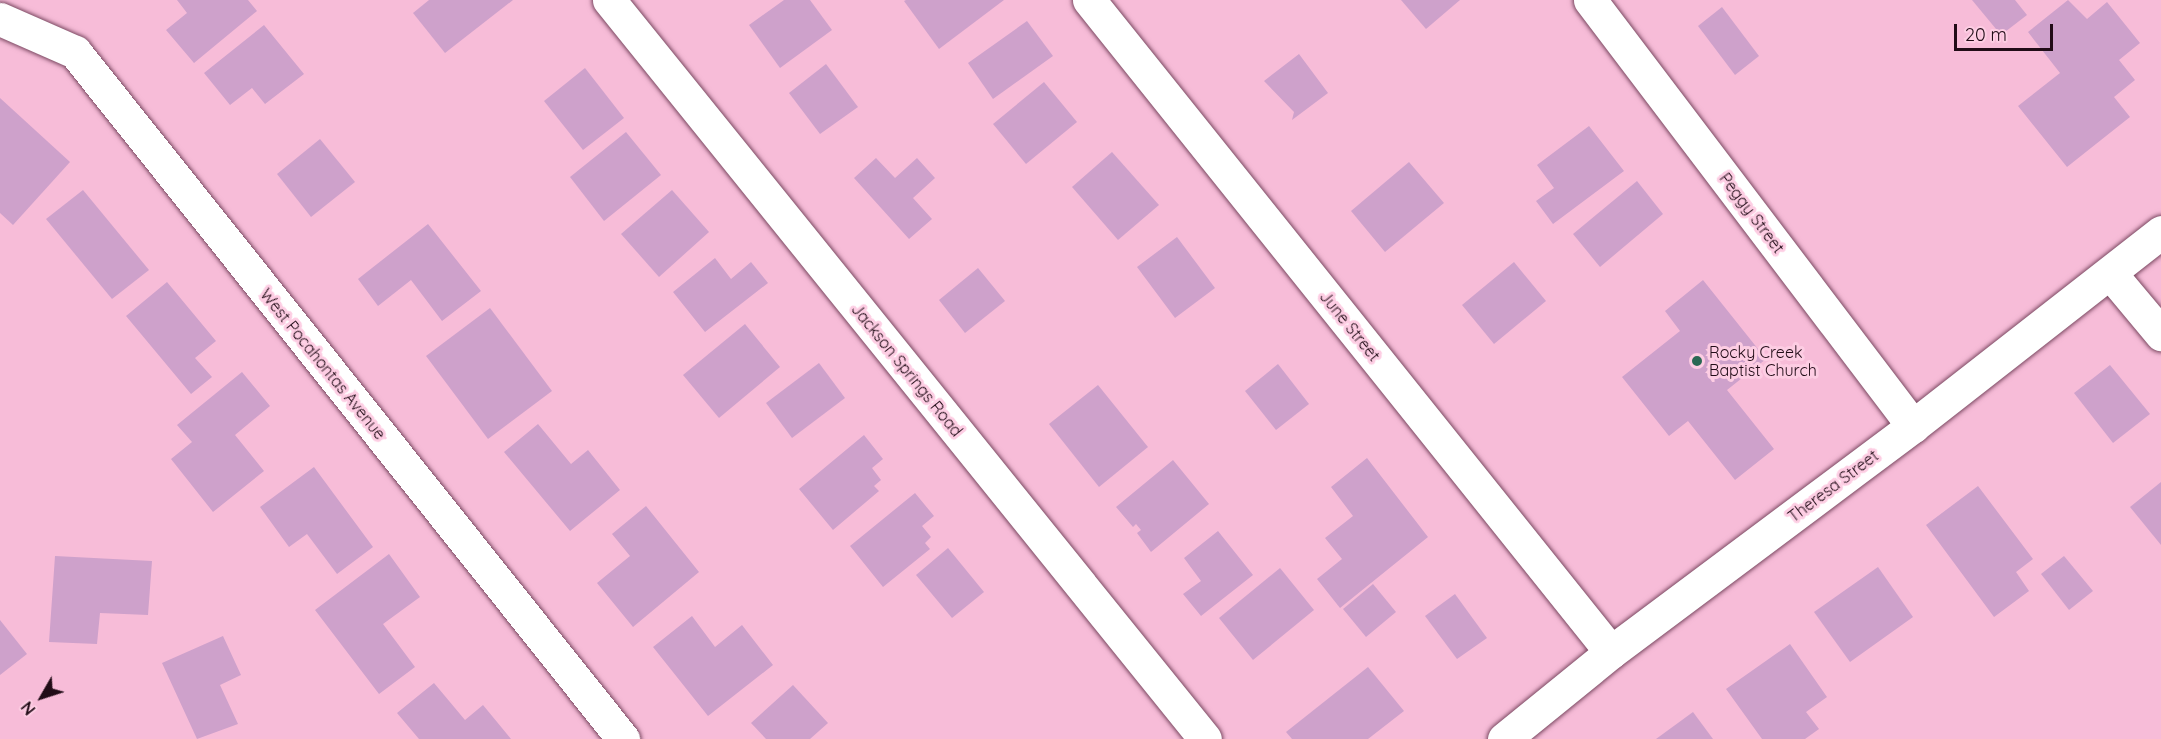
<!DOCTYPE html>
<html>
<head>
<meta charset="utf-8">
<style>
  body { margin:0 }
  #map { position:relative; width:2161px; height:739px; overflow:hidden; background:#f7bcd8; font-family:Quicksand,sans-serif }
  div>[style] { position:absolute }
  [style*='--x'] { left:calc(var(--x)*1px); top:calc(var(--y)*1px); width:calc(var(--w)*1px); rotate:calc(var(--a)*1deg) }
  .building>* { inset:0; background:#cea1cb }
  .roads { filter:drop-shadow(0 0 2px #7b4962) drop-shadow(0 0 2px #7b4962) }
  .minor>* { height:33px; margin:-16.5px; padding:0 16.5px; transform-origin:16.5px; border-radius:16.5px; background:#fff }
  .dots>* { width:16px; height:16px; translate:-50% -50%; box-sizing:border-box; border:3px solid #fdcde3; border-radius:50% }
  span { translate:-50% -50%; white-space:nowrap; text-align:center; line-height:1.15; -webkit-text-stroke:6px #fdcde3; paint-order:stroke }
  .street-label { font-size:16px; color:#210c17 }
  .poi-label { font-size:16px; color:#210c17 }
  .left { translate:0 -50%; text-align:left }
  .north { position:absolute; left:12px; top:667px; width:60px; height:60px; -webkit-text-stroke:4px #fdcde3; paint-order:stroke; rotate:231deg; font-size:16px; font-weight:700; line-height:24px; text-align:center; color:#210c17 }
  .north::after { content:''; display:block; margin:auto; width:21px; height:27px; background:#210c17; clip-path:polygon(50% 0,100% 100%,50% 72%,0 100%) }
  .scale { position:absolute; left:1954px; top:24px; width:99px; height:27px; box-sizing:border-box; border:3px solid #210c17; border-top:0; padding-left:8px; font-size:18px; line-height:21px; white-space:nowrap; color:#210c17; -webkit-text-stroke:4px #fdcde3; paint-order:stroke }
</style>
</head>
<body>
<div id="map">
  <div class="building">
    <div style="clip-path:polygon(177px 0,248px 0,257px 11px,194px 63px,166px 30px,187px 13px)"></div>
    <div style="clip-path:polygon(429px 0,513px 0,445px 53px,413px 13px)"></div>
    <div style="clip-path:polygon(784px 0,810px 0,832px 30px,780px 68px,749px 25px)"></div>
    <div style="clip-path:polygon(1004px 0,939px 49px,904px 1px,906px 0)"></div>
    <div style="clip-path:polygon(1401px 0,1460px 0,1426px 29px)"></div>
    <div style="clip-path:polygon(1972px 0,2015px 0,2027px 15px,2001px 35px)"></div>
    <div style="clip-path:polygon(2068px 0,2087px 19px,2107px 2px,2140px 43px,2119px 60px,2135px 80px,2114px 97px,2130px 117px,2067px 167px,2018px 106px,2060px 73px,2028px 32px)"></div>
    <div style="clip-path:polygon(1722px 7px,1759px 56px,1735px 75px,1698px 26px)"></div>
    <div style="clip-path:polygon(1027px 21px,1053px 56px,993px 99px,968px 63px)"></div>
    <div style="clip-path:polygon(264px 25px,304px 74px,265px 104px,252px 88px,230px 105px,204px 73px)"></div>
    <div style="clip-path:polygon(1299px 54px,1328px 93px,1292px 120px,1294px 112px,1264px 81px)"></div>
    <div style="clip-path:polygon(826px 64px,858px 107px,820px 134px,789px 93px)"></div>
    <div style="clip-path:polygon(585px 68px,624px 118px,583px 150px,544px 101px)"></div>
    <div style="clip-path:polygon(1044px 82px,1077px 122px,1026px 164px,993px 124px)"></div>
    <div style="clip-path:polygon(0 98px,70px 162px,13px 225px,0 213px)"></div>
    <div style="clip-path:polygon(1589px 126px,1624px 171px,1553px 224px,1536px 201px,1554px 188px,1537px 165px)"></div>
    <div style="clip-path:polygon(626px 132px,661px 175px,604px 221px,570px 177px)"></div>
    <div style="clip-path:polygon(320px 139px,355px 182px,311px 217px,277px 174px)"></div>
    <div style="clip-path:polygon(1112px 152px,1159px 205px,1118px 240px,1072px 187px)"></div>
    <div style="clip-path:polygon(876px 158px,895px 178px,917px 158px,935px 178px,913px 198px,932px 219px,909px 239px,854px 178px)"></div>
    <div style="clip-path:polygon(1409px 162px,1444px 203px,1385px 252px,1351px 211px)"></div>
    <div style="clip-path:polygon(1637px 181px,1663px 214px,1600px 267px,1573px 234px)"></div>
    <div style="clip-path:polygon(83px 190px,149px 270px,112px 299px,46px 219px)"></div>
    <div style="clip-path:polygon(672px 190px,709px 232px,659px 277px,621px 234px)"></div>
    <div style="clip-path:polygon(428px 224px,481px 291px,442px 321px,411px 280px,378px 306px,358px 279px)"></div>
    <div style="clip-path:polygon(1177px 237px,1215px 288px,1175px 318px,1137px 267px)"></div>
    <div style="clip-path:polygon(715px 258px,731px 279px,751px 262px,768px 283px,705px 332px,673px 292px)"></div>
    <div style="clip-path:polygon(1514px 262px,1546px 301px,1494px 344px,1462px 305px)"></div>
    <div style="clip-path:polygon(978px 268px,1005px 301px,965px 333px,939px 300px)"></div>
    <div style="clip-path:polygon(1703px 280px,1766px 359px,1727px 390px,1774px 449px,1735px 480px,1688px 421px,1669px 436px,1622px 377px,1680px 331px,1665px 311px)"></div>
    <div style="clip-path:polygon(167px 282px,216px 341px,195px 358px,212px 377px,191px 394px,126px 316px)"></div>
    <div style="clip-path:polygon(490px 308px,552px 391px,488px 439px,426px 356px)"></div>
    <div style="clip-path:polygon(745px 324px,780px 367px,719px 418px,683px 375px)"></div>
    <div style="clip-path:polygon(819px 363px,845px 398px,792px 438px,766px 403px)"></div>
    <div style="clip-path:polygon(1278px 364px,1309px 404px,1276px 430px,1245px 391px)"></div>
    <div style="clip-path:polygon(2110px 365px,2150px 414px,2113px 443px,2074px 393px)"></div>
    <div style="clip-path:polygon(242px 372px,270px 406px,235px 435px,264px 471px,213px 512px,171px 459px,192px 442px,177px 425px)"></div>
    <div style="clip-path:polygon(1098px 385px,1148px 447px,1099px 487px,1049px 424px)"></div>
    <div style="clip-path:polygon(538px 424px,571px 464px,588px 450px,620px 490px,570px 531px,504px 452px)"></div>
    <div style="clip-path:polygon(864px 435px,883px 459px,872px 468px,881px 480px,874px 486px,879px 491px,833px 530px,799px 489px)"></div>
    <div style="clip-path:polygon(1367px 458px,1428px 537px,1340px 608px,1317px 579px,1342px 559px,1325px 538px,1353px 516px,1331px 487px)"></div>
    <div style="clip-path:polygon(1173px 460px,1209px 504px,1151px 552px,1137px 533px,1141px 530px,1136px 524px,1133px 527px,1116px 507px)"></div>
    <div style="clip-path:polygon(314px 467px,373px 547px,337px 574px,307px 534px,289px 547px,260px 507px)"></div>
    <div style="clip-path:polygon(2161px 482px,2161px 545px,2130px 507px)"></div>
    <div style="clip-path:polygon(1978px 486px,2033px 559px,2016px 572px,2029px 591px,1994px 617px,1926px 525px)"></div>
    <div style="clip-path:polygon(915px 493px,934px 516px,922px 526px,931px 537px,925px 543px,930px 549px,883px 587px,850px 546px)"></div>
    <div style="clip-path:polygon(646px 506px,699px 572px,633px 627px,597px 583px,630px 556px,612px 534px)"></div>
    <div style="clip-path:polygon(1218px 531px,1253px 575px,1201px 616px,1183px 594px,1201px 581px,1184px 558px)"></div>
    <div style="clip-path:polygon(948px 548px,984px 592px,952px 618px,916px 575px)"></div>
    <div style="clip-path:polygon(389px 554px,420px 597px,383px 624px,415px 667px,379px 694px,315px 610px)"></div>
    <div style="clip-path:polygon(55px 556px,152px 561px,148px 615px,100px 613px,97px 644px,49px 642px)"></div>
    <div style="clip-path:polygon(2064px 556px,2093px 591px,2069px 610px,2041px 574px)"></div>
    <div style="clip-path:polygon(1878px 567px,1913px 617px,1850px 662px,1814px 612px)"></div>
    <div style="clip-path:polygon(1280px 568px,1314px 610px,1253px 660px,1219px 618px)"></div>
    <div style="clip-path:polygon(1373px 584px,1396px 612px,1366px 637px,1343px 609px)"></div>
    <div style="clip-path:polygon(1455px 594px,1487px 638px,1457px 659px,1425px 616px)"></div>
    <div style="clip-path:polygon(692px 616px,715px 647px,742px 625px,773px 665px,708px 716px,653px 647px)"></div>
    <div style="clip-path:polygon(0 620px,27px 654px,0 675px)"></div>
    <div style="clip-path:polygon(223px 636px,241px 675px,220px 685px,238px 724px,197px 739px,162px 663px)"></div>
    <div style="clip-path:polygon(1790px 644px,1827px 697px,1806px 712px,1819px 729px,1805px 739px,1762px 739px,1726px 689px)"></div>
    <div style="clip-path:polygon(1368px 667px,1404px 711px,1368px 739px,1292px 739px,1286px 732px)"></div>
    <div style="clip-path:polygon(434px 683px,465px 720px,483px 705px,511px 739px,419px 739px,397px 713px)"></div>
    <div style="clip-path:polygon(793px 685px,828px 723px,810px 739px,766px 739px,751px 723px)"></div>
    <div style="clip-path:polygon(1693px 712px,1713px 739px,1656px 739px)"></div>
  </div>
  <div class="roads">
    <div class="minor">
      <div style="--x:609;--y:0;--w:949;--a:51.11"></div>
      <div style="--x:1089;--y:0;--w:835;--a:51.32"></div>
      <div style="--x:1590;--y:0;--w:535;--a:52.83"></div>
      <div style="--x:0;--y:19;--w:82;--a:23.7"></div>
      <div style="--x:75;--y:52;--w:879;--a:51.42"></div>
      <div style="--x:2110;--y:273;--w:80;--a:50.1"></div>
      <div style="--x:1504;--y:739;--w:138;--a:-39.1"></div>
      <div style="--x:1611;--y:652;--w:377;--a:-36.8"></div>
      <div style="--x:1913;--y:426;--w:315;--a:-38"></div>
    </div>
  </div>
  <div class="dots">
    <div style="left:1697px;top:361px;background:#2a6854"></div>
  </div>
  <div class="street-label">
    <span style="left:1752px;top:213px;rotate:53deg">Peggy Street</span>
    <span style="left:1350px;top:326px;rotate:51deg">June Street</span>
    <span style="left:323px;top:364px;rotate:51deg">West Pocahontas Avenue</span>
    <span style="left:907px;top:370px;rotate:51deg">Jackson Springs Road</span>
    <span style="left:1833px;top:486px;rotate:-37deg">Theresa Street</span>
  </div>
  <div class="poi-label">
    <span class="left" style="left:1709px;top:361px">Rocky Creek<br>Baptist Church</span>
  </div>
  <div class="north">N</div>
  <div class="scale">20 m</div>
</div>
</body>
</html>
